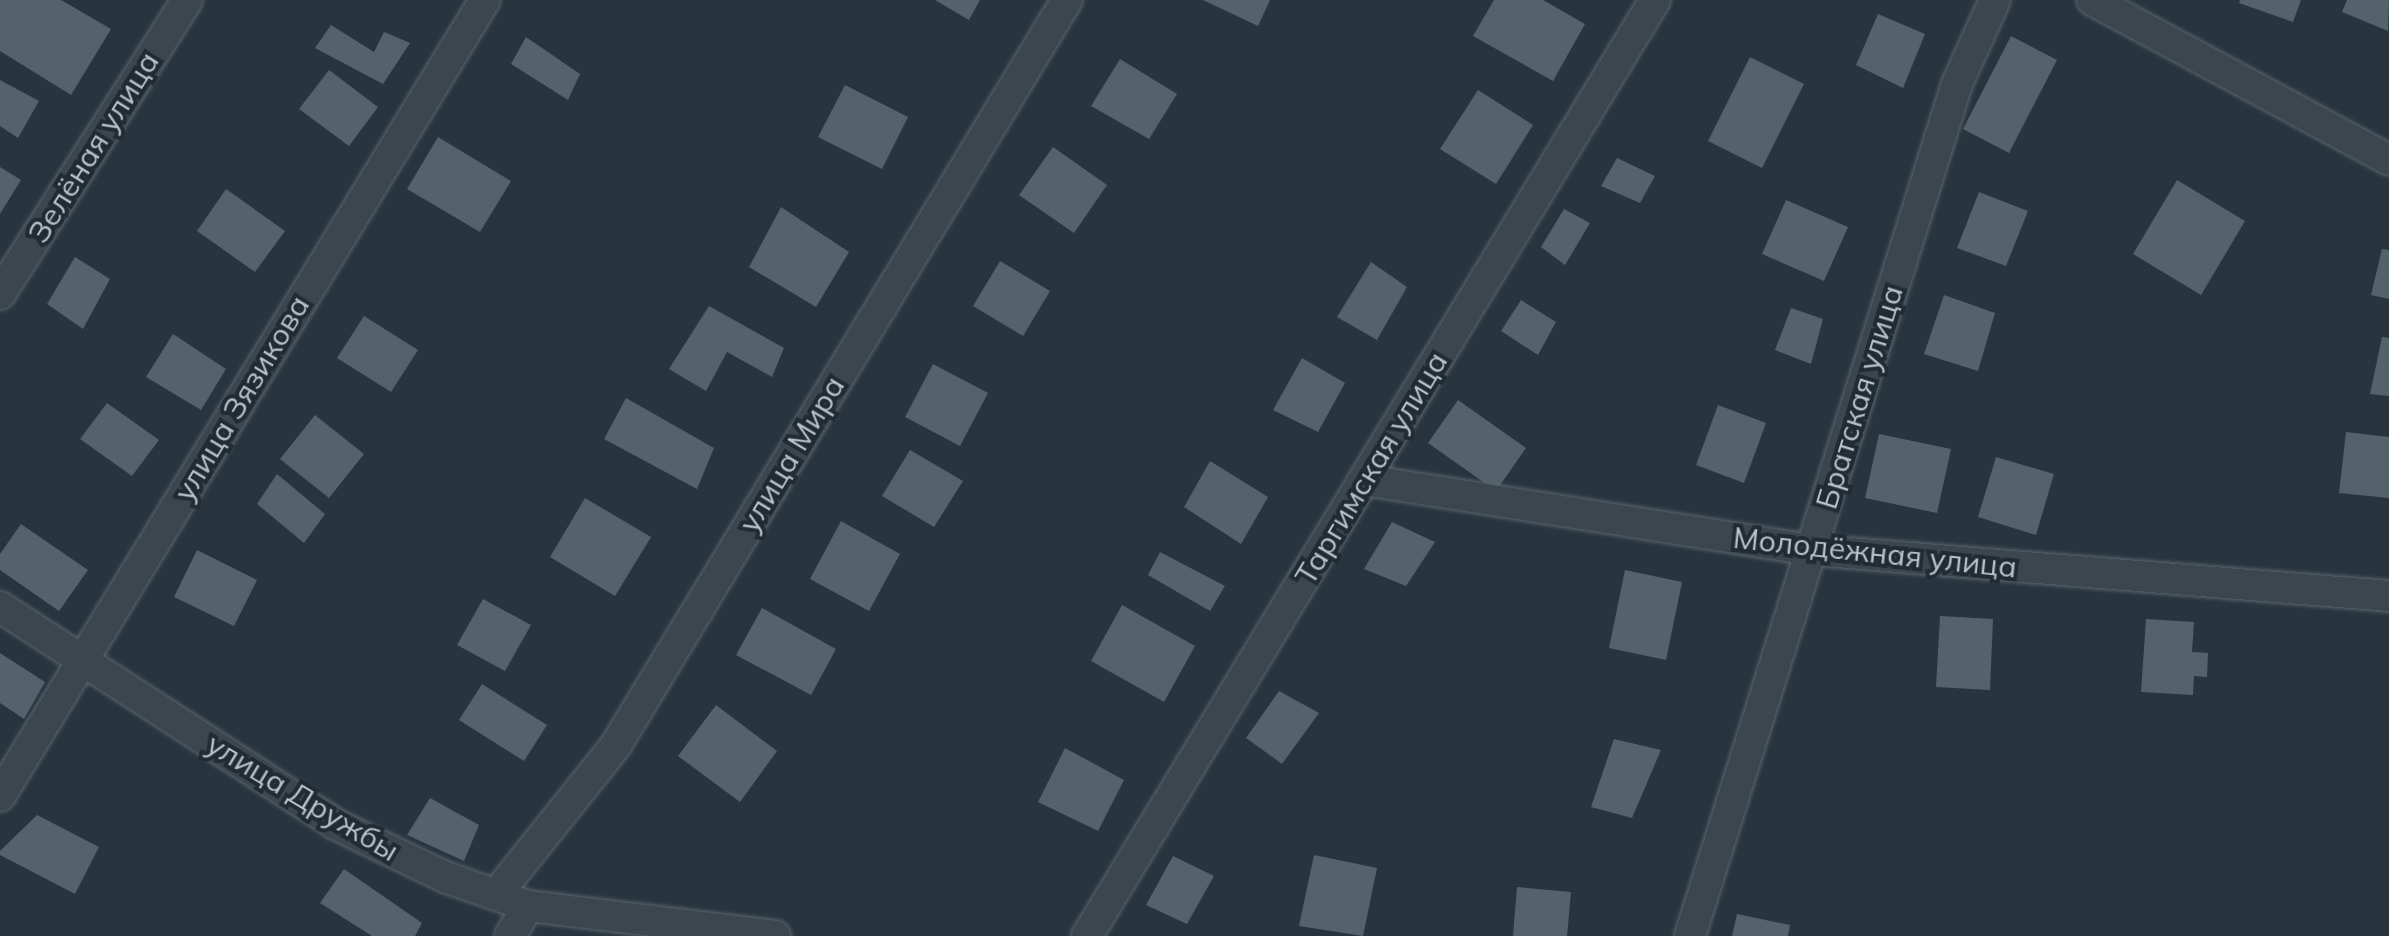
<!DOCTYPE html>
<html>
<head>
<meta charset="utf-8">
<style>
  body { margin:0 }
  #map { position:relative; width:2389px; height:936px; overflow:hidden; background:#28353e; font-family:Mulish,sans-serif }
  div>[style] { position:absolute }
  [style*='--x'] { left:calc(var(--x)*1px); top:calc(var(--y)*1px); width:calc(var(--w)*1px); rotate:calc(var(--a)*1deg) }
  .building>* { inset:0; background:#54626b }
  .roads { filter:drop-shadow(0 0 2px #5a646c) drop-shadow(0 0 2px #5a646c) }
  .minor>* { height:30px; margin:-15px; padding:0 15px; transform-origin:15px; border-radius:15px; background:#3c464e }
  span { translate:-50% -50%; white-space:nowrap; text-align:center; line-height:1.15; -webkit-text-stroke:8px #212b33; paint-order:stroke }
  .street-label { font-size:30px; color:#b9c1c9 }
</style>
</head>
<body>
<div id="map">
  <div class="building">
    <div style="clip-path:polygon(0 0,61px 0,111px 29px,71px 95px,0 51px)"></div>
    <div style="clip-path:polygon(935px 0,980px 0,969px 20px)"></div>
    <div style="clip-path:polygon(1203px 0,1270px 0,1258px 26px)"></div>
    <div style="clip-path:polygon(1494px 0,1543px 0,1585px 24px,1553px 81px,1473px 36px)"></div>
    <div style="clip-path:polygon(2240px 0,2301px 0,2293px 22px,2239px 3px)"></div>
    <div style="clip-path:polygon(2347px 0,2389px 0,2388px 31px,2342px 12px)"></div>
    <div style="clip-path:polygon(1878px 14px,1925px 34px,1903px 88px,1856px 65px)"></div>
    <div style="clip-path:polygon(331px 25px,374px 52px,384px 32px,410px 43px,383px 84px,315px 48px)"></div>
    <div style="clip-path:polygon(2011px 36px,2057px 60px,2009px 153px,1963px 129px)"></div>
    <div style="clip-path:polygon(526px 37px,580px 74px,568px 100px,511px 64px)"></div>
    <div style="clip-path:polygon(1750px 57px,1804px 84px,1762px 168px,1708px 141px)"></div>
    <div style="clip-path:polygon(1120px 59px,1177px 94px,1149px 139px,1091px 106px)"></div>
    <div style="clip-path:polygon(329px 70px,378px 107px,349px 146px,299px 109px)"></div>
    <div style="clip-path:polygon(0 80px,39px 101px,18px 138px,0 126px)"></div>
    <div style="clip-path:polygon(845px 85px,908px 117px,882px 169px,818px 137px)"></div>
    <div style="clip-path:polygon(1478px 90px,1533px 125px,1496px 184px,1440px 149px)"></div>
    <div style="clip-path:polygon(438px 137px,511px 181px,480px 232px,407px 189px)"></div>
    <div style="clip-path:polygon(1053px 147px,1107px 185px,1074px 233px,1019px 195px)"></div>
    <div style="clip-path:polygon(1617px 158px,1655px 176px,1640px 203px,1601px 186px)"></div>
    <div style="clip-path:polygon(0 167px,21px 180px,0 214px)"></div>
    <div style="clip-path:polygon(2177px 180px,2245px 221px,2201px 295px,2133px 254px)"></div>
    <div style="clip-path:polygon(226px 189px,285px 231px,255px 272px,197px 231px)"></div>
    <div style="clip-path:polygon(1979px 192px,2028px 211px,2006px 266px,1957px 248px)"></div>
    <div style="clip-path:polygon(1786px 200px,1848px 227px,1824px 281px,1762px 254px)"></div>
    <div style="clip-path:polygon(781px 207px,849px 252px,816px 307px,749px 267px)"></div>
    <div style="clip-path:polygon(1564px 209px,1590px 223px,1565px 265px,1541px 247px)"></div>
    <div style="clip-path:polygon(2382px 249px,2389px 250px,2389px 299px,2371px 295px)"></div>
    <div style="clip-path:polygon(75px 257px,110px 279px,83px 329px,47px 304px)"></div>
    <div style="clip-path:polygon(1000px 261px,1050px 291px,1023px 336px,973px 306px)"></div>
    <div style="clip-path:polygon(1371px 262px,1407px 287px,1377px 340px,1337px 317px)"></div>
    <div style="clip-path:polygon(1944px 295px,1995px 313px,1978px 371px,1924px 354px)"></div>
    <div style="clip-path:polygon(1521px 300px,1556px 322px,1538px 355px,1501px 331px)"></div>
    <div style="clip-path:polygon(709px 306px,784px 348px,772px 377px,727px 352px,706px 391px,669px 369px)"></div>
    <div style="clip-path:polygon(1791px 308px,1823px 319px,1811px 364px,1775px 350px)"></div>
    <div style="clip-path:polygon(364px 316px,418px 350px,391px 392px,337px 358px)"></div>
    <div style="clip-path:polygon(173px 334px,226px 369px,201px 410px,146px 377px)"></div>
    <div style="clip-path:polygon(2382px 337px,2389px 338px,2389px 396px,2370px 394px)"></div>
    <div style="clip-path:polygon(1302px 358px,1345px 383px,1318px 432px,1273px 410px)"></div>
    <div style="clip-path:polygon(933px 364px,988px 393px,960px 446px,905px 417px)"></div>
    <div style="clip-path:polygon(626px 398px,714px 448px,697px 489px,604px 439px)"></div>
    <div style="clip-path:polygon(1458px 400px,1526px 448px,1496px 491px,1428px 443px)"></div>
    <div style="clip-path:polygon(107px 403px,159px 440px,132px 476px,80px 439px)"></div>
    <div style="clip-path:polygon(1718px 405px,1766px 423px,1744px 483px,1696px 465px)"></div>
    <div style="clip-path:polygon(315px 415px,364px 454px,329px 498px,280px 459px)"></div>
    <div style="clip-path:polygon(2346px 432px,2389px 437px,2389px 498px,2339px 493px)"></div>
    <div style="clip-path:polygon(1879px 434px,1951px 449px,1937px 513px,1865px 498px)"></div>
    <div style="clip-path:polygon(910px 450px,963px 481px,934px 527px,882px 496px)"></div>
    <div style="clip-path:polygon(1996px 457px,2054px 474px,2036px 535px,1978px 517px)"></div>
    <div style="clip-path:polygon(1210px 461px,1268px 497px,1241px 544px,1184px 507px)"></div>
    <div style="clip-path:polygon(277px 474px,325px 514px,304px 543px,257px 504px)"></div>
    <div style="clip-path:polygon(585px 498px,651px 537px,615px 596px,550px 557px)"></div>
    <div style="clip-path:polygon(841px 521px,900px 554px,869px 611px,810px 579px)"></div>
    <div style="clip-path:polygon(1392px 522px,1435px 542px,1406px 586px,1364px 569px)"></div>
    <div style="clip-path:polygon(21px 524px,88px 570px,59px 611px,0 570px,0 554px)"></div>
    <div style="clip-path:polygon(197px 550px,257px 580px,234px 626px,174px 597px)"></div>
    <div style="clip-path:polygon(1160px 552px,1225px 586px,1210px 611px,1148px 575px)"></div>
    <div style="clip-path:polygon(1625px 570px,1682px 582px,1666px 660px,1609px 648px)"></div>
    <div style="clip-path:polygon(483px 599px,531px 625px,505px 671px,457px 645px)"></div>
    <div style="clip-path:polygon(1122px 605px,1195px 646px,1164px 702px,1091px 661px)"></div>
    <div style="clip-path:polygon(762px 608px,836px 649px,811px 695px,736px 655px)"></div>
    <div style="clip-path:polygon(1940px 616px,1993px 619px,1990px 690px,1936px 687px)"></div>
    <div style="clip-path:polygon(2146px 619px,2194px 622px,2192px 652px,2208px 653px,2207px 677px,2194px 676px,2193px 695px,2141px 692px)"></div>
    <div style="clip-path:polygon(0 653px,45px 682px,24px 719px,0 703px)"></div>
    <div style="clip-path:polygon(482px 684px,547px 725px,524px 761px,459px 720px)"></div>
    <div style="clip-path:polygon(1279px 691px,1319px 713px,1282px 764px,1246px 738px)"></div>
    <div style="clip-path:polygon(716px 705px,777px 751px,740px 802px,678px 756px)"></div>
    <div style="clip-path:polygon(1614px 739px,1661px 750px,1632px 818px,1591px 807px)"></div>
    <div style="clip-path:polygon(1065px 748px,1124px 780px,1098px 831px,1038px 802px)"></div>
    <div style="clip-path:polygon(430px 798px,479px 825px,464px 861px,407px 835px)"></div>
    <div style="clip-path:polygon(37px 815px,99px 847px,75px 894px,0 855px,0 851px)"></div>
    <div style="clip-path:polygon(1314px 855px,1377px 868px,1363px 936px,1299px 926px)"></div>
    <div style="clip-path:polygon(1173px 856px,1214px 876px,1187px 924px,1146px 905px)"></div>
    <div style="clip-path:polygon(344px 869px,422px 923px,415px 936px,372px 936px,320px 903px)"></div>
    <div style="clip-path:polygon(1517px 887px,1571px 892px,1567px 936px,1513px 936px)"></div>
    <div style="clip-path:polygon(1737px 914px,1790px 925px,1788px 936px,1732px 936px)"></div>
  </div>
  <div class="roads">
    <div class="minor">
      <div style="--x:2092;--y:0;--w:337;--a:28.3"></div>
      <div style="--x:0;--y:294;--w:348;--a:-57.5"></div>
      <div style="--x:1364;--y:480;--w:452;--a:8.9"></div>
      <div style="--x:1811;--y:550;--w:580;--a:4.55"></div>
      <div style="--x:0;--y:607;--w:399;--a:32.9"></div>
      <div style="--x:335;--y:824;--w:122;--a:25.7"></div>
      <div style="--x:445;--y:877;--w:88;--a:19.3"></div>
      <div style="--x:528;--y:906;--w:249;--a:6.9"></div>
      <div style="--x:0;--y:796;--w:932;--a:-58.65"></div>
      <div style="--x:496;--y:895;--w:192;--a:-51.3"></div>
      <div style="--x:616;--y:745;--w:871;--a:-58.81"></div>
      <div style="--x:510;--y:936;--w:35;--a:-59"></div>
      <div style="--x:1087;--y:936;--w:1095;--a:-58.75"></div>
      <div style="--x:1690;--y:936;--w:893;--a:-72.6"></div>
      <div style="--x:1957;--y:84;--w:92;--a:-65.7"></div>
    </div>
  </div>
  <div class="street-label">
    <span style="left:93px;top:147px;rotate:-58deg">Зелёная улица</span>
    <span style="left:1859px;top:397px;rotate:-73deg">Братская улица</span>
    <span style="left:241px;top:398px;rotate:-59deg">улица Зязикова</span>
    <span style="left:791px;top:454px;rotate:-59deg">улица Мира</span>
    <span style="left:1371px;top:468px;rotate:-59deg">Таргимская улица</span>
    <span style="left:1875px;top:552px;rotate:6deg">Молодёжная улица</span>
    <span style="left:303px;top:797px;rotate:31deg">улица Дружбы</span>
  </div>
</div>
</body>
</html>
